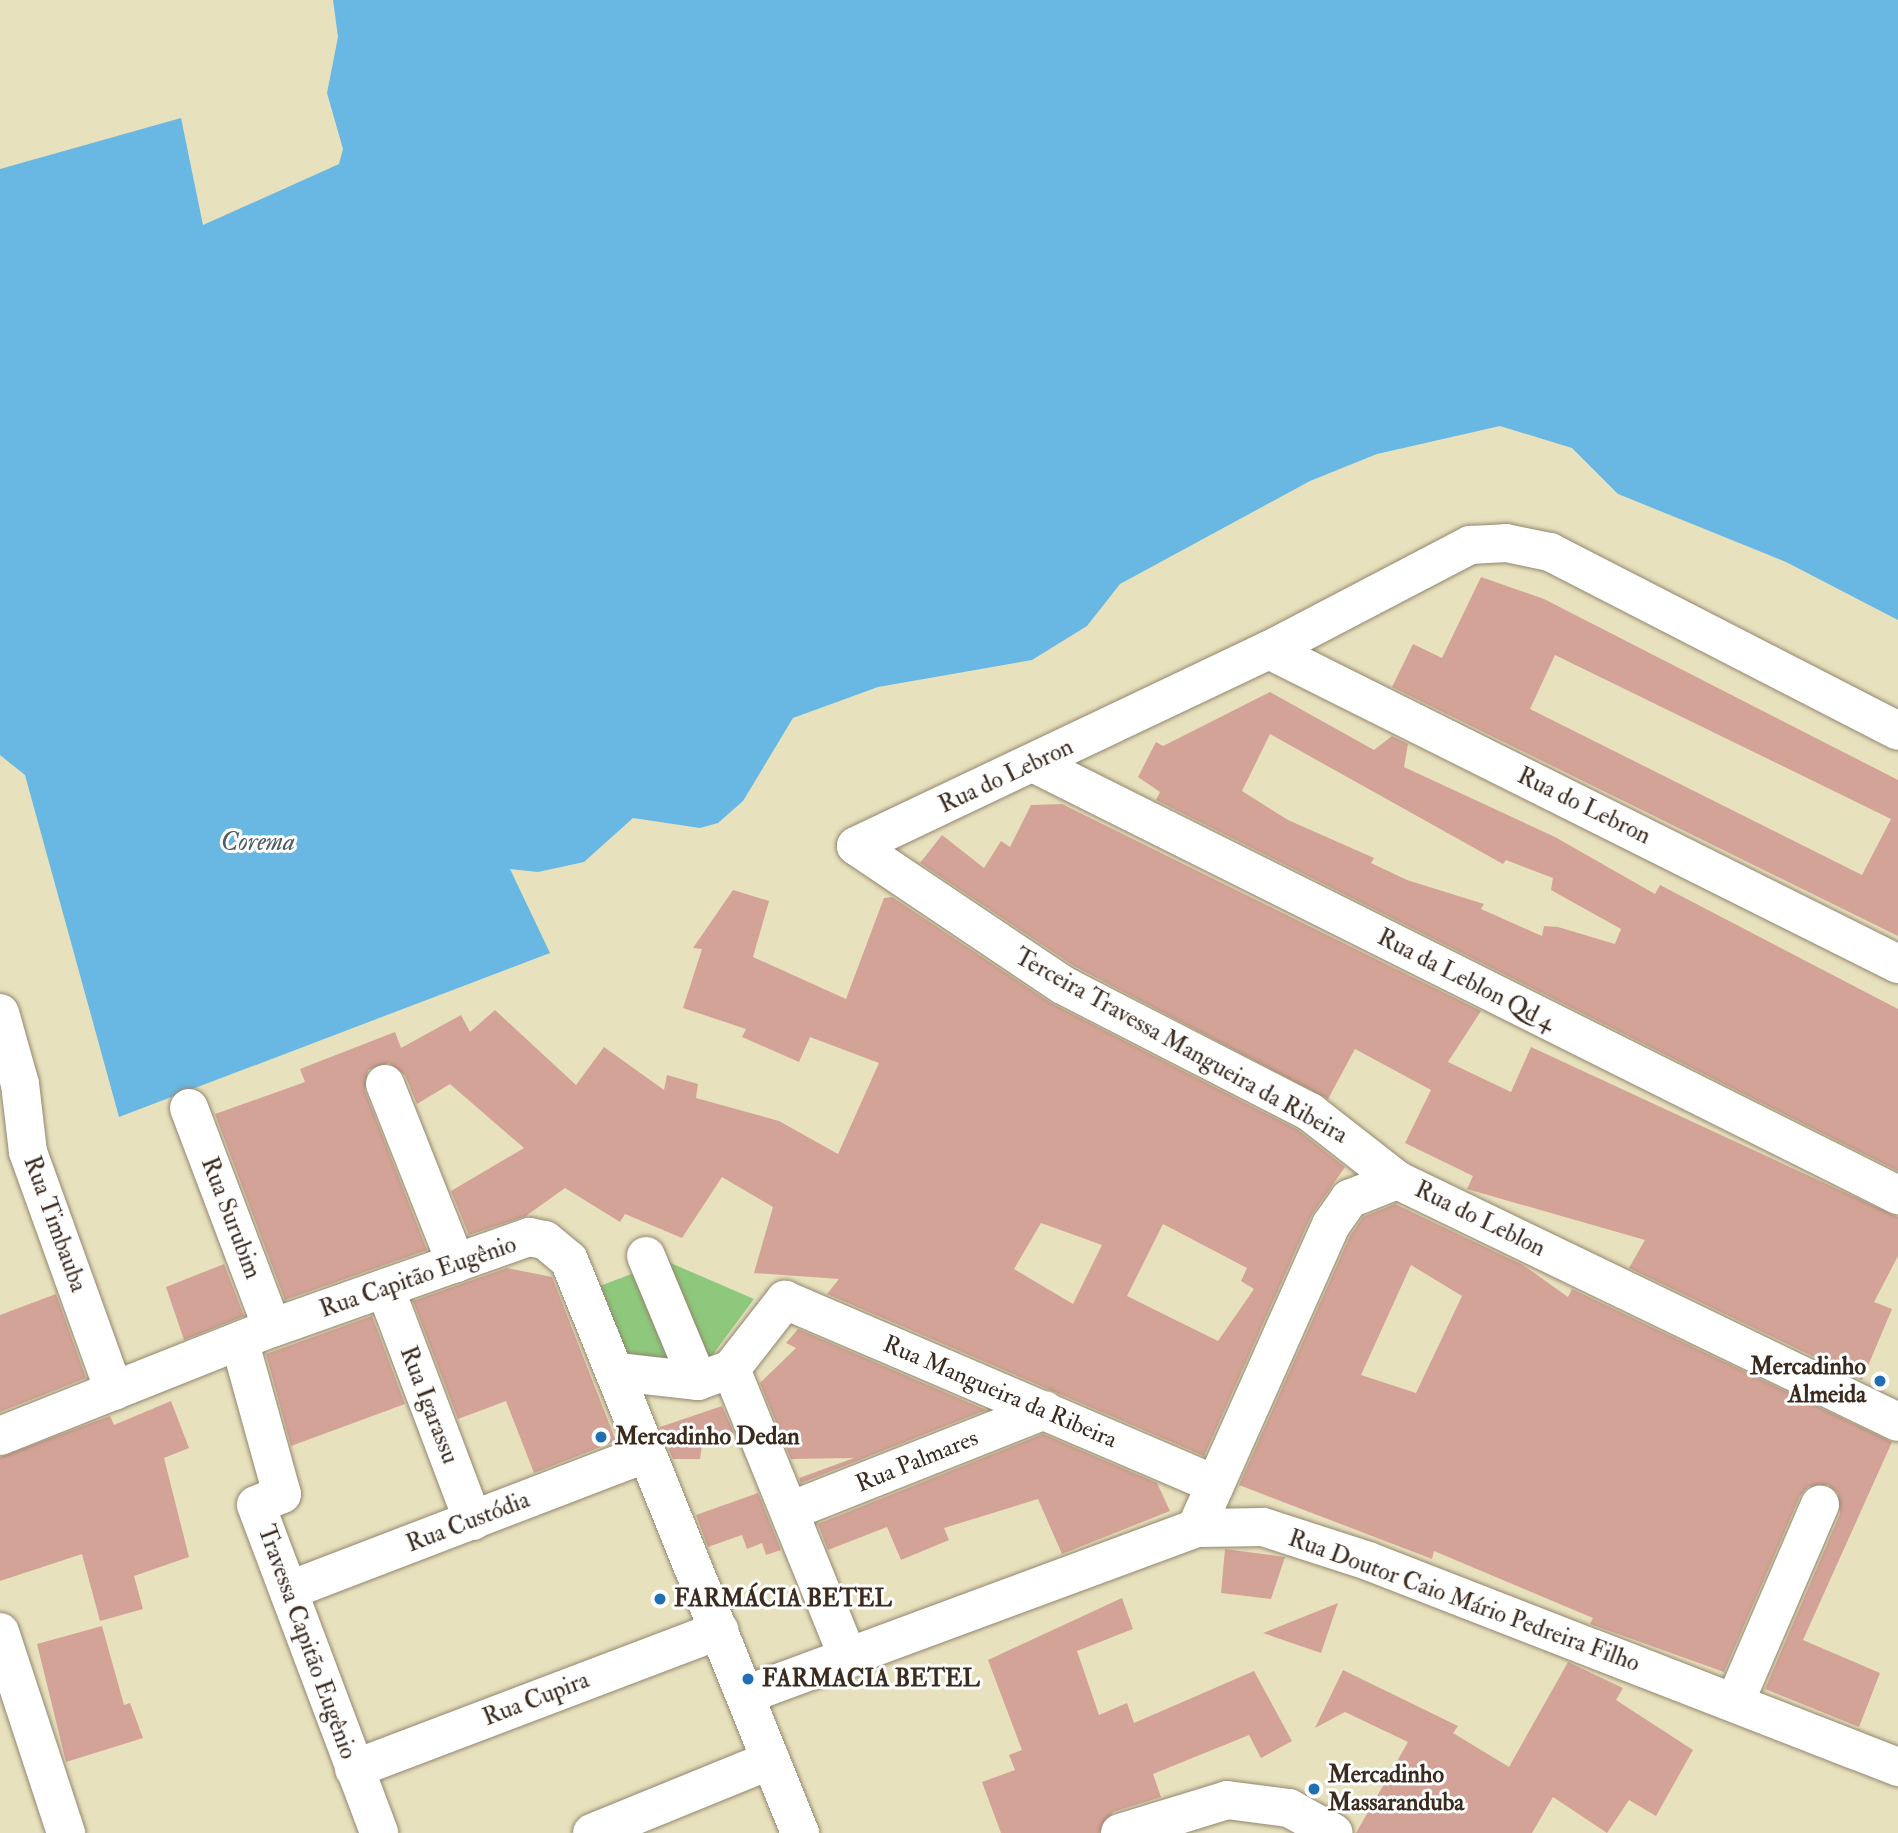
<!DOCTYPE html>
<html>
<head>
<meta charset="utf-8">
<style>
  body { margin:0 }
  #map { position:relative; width:1898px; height:1833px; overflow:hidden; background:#e8e1be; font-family:"IM FELL Double Pica",serif }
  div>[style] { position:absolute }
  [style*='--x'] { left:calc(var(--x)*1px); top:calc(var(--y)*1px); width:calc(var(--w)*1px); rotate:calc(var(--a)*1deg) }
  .green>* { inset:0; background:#8ec87c }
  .water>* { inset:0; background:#68b8e3 }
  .building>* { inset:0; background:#d4a397 }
  .roads { filter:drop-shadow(0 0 2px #92866e) drop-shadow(0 0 2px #92866e) }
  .minor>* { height:38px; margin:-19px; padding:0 19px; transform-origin:19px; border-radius:19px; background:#fff }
  .dots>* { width:19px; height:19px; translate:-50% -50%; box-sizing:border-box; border:4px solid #fff; border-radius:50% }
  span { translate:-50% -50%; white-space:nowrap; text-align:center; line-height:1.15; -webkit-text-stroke:6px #fff; paint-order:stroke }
  .street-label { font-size:24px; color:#3b2a1e }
  .poi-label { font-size:24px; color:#3b2a1e; font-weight:700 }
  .right { translate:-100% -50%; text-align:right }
  .left { translate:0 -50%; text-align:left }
  .water-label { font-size:26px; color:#4b5c63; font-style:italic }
</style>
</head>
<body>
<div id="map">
  <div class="green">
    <div style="clip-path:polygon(666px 1261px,754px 1299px,711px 1357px,636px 1386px,597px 1287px)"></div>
  </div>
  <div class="water">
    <div style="clip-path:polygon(333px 0,1898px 0,1898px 620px,1786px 562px,1618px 494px,1572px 448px,1500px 426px,1377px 454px,1310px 481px,1120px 584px,1087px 626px,1032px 660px,878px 687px,793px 718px,743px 801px,718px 823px,700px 828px,633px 818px,584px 862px,538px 872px,510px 869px,550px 953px,119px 1117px,25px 775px,0 755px,0 169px,181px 118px,203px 225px,339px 164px,343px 149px,327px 93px,338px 37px)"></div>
  </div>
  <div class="building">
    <div style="clip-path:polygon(evenodd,1481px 577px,1544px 599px,1898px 780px,1898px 936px,1392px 687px,1413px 644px,1442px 658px,1481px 577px,1555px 655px,1891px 819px,1862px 875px,1530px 709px,1555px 655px)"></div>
    <div style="clip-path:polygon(evenodd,1270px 692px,1374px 750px,1392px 736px,1408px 744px,1404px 767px,1555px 837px,1655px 894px,1660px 885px,1898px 1009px,1898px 1171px,1156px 800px,1160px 792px,1138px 777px,1156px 742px,1163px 746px,1270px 692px,1270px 734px,1503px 864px,1506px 860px,1553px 878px,1551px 890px,1621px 929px,1615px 944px,1558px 927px,1544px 926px,1542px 936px,1481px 909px,1484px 904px,1407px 880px,1371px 863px,1374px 858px,1288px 820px,1242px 791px,1270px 734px)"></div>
    <div style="clip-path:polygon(1062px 804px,1481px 1011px,1448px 1062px,1511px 1092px,1531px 1047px,1898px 1217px,1898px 1256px,1874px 1302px,1892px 1309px,1862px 1380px,1629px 1268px,1645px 1240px,1467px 1189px,1473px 1176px,1405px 1143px,1431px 1090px,1355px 1049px,1328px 1099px,1074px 966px,920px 863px,942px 835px,984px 868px,1001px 841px,1010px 847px,1031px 805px)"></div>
    <div style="clip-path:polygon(evenodd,733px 890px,769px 901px,753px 957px,846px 999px,884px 898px,892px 897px,1051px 1003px,1298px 1130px,1345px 1167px,1311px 1216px,1204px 1456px,827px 1294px,839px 1279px,754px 1273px,773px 1207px,722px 1177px,682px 1238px,625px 1214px,620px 1222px,565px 1188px,526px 1216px,469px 1235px,451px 1191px,524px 1148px,450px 1084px,417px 1104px,405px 1075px,389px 1063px,368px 1070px,365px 1091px,427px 1250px,285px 1300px,215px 1114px,305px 1082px,300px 1069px,395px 1032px,401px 1048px,461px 1015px,470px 1032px,495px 1010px,576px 1085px,604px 1047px,664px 1090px,667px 1075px,698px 1084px,696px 1098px,779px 1121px,838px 1154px,879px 1063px,810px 1037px,799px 1062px,742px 1037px,746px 1029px,683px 1008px,702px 949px,693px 948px,733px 890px,1041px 1223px,1102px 1245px,1073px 1304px,1014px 1269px,1041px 1223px,733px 890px,1163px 1224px,1247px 1268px,1241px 1281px,1254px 1289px,1218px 1341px,1127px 1296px,1163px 1224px)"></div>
    <div style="clip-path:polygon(evenodd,1395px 1204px,1523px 1265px,1568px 1297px,1572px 1289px,1892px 1442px,1803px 1640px,1880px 1673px,1859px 1727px,1765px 1689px,1840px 1514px,1838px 1493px,1828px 1485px,1808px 1487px,1800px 1496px,1724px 1672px,1590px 1624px,1593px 1618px,1434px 1551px,1432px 1559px,1239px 1485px,1350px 1236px,1363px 1217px,1395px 1204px,1411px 1265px,1462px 1296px,1416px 1393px,1361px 1375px,1411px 1265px)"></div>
    <div style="clip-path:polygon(224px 1264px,244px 1316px,184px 1340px,166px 1287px)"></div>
    <div style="clip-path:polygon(507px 1268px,552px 1277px,616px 1441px,534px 1473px,506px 1401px,458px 1419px,413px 1301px)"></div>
    <div style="clip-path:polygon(56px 1294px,86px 1378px,0 1412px,0 1315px)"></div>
    <div style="clip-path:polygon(372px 1316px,405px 1404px,291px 1446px,266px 1354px)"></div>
    <div style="clip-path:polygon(798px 1329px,986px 1410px,801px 1483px,799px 1478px,854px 1458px,791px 1459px,760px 1383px,796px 1348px,786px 1343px)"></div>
    <div style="clip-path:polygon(171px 1401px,189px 1448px,164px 1458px,189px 1557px,134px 1576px,143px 1609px,100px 1621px,82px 1554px,0 1581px,0 1457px,110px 1416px,114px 1425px)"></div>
    <div style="clip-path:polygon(722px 1406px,734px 1433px,702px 1445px,700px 1459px,673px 1459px,660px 1427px)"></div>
    <div style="clip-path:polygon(1043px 1434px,1157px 1483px,1170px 1511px,1062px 1554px,1038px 1499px,944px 1528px,949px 1540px,901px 1560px,887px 1527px,828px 1550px,818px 1524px)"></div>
    <div style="clip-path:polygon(758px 1493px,781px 1550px,766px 1555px,762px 1543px,747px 1549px,742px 1535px,708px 1547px,696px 1515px)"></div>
    <div style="clip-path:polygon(1225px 1549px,1285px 1557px,1271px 1599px,1221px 1593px)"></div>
    <div style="clip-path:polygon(1122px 1598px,1133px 1629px,1077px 1651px,1099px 1715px,1127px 1703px,1134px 1723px,1254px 1671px,1292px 1741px,1261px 1758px,1249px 1735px,1153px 1774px,1161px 1797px,1113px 1812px,1099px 1833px,1001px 1833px,982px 1782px,1015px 1770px,1009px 1755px,1022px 1750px,988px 1660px)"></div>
    <div style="clip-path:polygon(1338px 1603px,1321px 1653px,1263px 1633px)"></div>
    <div style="clip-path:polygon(102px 1626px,124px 1705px,130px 1703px,143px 1738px,66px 1762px,37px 1644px)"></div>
    <div style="clip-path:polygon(1568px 1662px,1623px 1688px,1616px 1700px,1693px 1750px,1656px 1816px,1629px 1800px,1607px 1833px,1553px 1797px,1532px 1833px,1356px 1833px,1408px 1742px,1345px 1712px,1315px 1728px,1343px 1670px,1458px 1726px,1453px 1733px,1509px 1767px)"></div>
  </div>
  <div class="roads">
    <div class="minor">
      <div style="--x:1269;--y:650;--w:703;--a:26.53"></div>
      <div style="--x:1035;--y:764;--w:965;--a:26.54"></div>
      <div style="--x:856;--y:846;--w:457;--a:-25.4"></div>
      <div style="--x:1269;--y:650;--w:227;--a:-27.6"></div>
      <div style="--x:1470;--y:545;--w:36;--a:-3"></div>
      <div style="--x:1506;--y:543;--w:45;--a:11.6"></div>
      <div style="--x:1550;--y:552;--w:391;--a:27.2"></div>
      <div style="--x:856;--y:846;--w:249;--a:33.9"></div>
      <div style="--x:1063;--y:985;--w:278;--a:27.2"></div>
      <div style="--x:1310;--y:1112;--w:110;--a:38"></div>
      <div style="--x:0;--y:1013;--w:74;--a:74.3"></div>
      <div style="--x:20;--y:1084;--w:68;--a:83.3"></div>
      <div style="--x:28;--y:1152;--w:254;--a:70.2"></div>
      <div style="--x:385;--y:1084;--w:193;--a:68.4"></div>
      <div style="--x:189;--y:1108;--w:235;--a:69.3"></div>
      <div style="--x:646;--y:1256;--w:135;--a:67.4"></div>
      <div style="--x:385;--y:1288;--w:249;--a:69.3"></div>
      <div style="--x:240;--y:1343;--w:157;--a:74.5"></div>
      <div style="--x:282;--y:1494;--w:28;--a:157"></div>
      <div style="--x:256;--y:1505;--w:350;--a:69.4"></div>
      <div style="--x:731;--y:1369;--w:313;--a:67.9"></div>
      <div style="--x:618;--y:1372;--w:81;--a:6.4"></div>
      <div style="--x:698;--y:1381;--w:35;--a:-20"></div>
      <div style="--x:731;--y:1369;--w:88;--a:-52"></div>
      <div style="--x:785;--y:1300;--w:468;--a:23.2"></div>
      <div style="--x:0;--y:1436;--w:293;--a:-21.7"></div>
      <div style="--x:272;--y:1328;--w:273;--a:-19.5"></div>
      <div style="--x:529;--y:1237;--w:16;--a:11"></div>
      <div style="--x:545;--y:1240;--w:31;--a:40"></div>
      <div style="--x:569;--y:1260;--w:618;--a:68.04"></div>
      <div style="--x:790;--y:1511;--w:274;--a:-21.6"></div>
      <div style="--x:1196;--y:1528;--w:332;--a:-66"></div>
      <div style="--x:1331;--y:1225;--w:32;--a:-55"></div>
      <div style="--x:1349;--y:1199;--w:52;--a:-21.6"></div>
      <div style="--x:1397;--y:1180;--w:556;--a:25.78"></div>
      <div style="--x:290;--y:1590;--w:381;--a:-21"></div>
      <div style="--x:0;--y:1632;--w:212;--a:71.8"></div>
      <div style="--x:748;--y:1694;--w:478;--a:-20.3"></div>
      <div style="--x:1196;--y:1528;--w:67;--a:-0.9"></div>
      <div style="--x:1263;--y:1527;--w:110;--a:17.9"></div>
      <div style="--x:1368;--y:1561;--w:569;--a:21.24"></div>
      <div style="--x:1735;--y:1702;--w:215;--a:-66.7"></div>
      <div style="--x:354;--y:1769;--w:391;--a:-20.8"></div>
      <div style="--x:592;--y:1833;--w:193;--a:-22.2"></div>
      <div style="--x:1120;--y:1833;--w:112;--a:-17.1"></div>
      <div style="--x:1227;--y:1800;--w:63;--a:7.4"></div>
      <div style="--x:1289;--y:1808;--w:51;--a:29.1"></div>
    </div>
  </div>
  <div class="dots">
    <div style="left:1880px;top:1381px;background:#1f6fb2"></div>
    <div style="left:601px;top:1437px;background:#1f6fb2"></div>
    <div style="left:660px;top:1599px;background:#1f6fb2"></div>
    <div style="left:748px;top:1679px;background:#1f6fb2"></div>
    <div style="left:1314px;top:1789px;background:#1f6fb2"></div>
  </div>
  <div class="street-label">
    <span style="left:1006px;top:776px;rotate:-25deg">Rua do Lebron</span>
    <span style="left:1584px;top:806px;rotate:26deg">Rua do Lebron</span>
    <span style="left:1466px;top:980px;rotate:27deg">Rua da Leblon Qd 4</span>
    <span style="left:1181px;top:1046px;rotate:29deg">Terceira Travessa Mangueira da Ribeira</span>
    <span style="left:231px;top:1218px;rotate:69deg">Rua Surubim</span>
    <span style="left:1480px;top:1219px;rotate:26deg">Rua do Leblon</span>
    <span style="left:55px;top:1224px;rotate:70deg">Rua Timbauba</span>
    <span style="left:418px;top:1277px;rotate:-19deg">Rua Capitão Eugênio</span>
    <span style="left:1000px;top:1392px;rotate:23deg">Rua Mangueira da Ribeira</span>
    <span style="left:429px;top:1405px;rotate:69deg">Rua Igarassu</span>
    <span style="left:917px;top:1461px;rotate:-22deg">Rua Palmares</span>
    <span style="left:468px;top:1522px;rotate:-21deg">Rua Custódia</span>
    <span style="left:1464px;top:1601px;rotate:20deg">Rua Doutor Caio Mário Pedreira Filho</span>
    <span style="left:307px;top:1642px;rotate:70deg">Travessa Capitão Eugênio</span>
    <span style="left:536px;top:1699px;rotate:-21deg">Rua Cupira</span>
  </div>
  <div class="poi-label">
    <span class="right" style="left:1866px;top:1381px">Mercadinho<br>Almeida</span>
    <span class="left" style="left:615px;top:1437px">Mercadinho Dedan</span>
    <span class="left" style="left:674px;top:1599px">FARMÁCIA BETEL</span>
    <span class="left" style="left:762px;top:1679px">FARMACIA BETEL</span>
    <span class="left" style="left:1328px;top:1789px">Mercadinho<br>Massaranduba</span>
  </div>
  <div class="water-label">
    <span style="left:258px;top:843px">Corema</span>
  </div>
</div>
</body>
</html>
